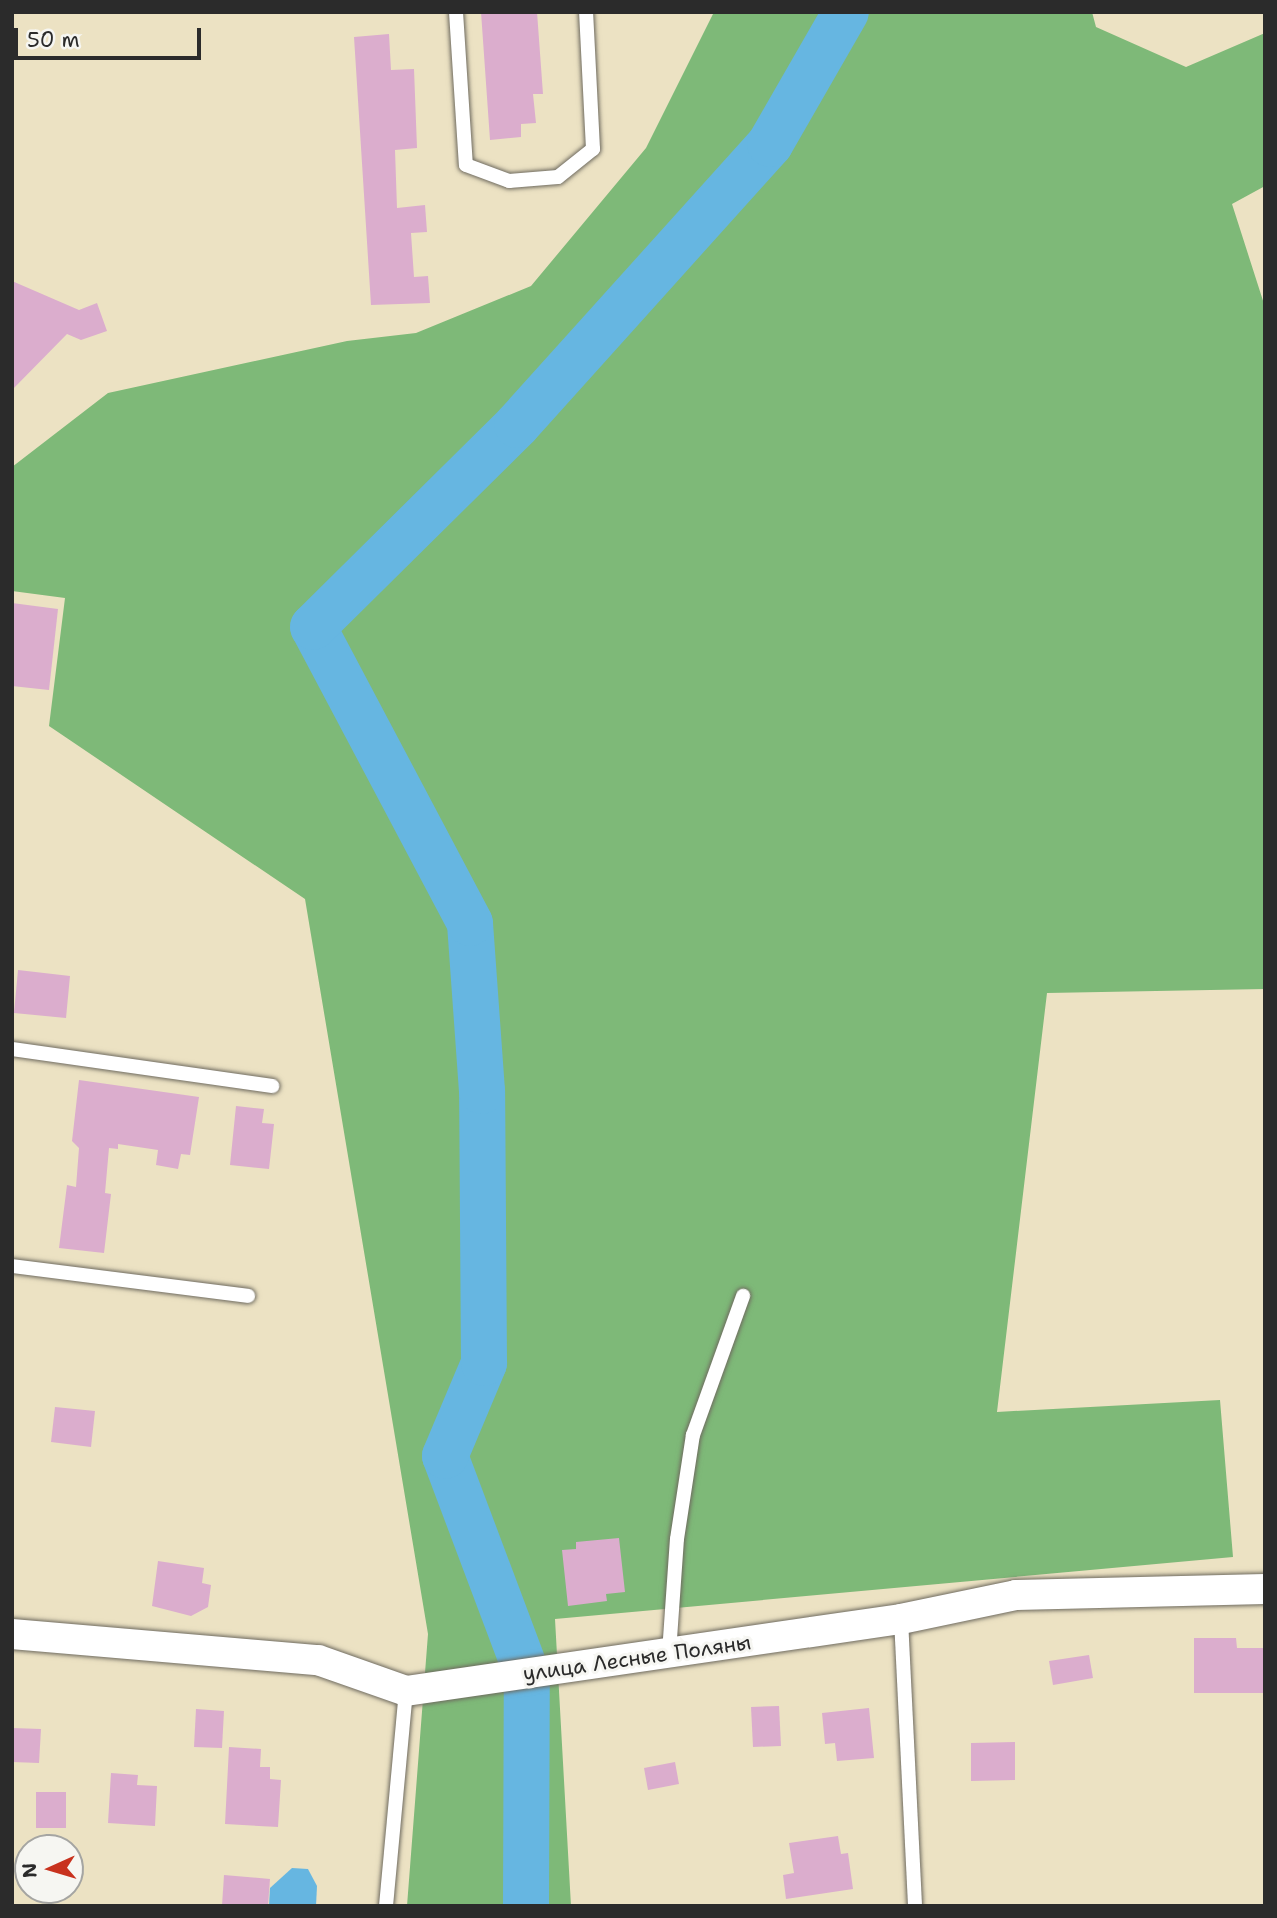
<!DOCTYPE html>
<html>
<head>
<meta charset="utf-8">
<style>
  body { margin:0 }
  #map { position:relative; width:1277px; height:1918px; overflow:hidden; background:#ece2c3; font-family:"Shantell Sans",sans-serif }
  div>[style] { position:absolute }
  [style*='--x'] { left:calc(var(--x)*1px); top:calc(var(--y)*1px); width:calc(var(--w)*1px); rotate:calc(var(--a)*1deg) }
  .forest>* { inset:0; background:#7eb978 }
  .water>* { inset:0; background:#66b6e1 }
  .river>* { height:46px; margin:-23px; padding:0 23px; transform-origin:23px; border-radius:23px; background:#66b6e1 }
  .building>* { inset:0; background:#dbadcd }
  .roads { filter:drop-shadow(0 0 2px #6f6b60) drop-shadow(0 0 2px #6f6b60) }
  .lane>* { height:14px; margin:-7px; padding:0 7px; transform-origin:7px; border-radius:7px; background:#fff }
  .street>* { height:30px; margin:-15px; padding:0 15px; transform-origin:15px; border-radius:15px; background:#fff }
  span { translate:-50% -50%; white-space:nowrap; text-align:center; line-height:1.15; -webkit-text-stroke:6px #f6f6f2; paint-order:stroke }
  .street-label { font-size:21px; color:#2b2b2b }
  .frame { position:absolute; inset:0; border:14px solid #2b2b2b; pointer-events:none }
  .north { position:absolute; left:14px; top:1834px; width:70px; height:70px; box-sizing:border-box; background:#f6f6f2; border:2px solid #a5a5a2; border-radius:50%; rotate:266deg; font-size:19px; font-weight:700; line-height:28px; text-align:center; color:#2b2b2b }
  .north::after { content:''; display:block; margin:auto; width:24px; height:32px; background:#c8321e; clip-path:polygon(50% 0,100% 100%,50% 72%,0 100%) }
  .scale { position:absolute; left:14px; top:28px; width:187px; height:32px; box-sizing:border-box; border:4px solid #2b2b2b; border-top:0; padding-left:9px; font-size:21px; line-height:24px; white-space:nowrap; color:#2b2b2b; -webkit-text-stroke:5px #f6f6f2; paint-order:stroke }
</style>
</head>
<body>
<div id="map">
  <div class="forest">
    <div style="clip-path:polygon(714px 12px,1092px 12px,1096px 27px,1186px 67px,1265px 33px,1265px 186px,1232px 204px,1265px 307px,1265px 989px,1047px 993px,997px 1412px,1220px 1400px,1233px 1557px,555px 1619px,571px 1906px,407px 1906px,428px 1634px,305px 899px,49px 726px,65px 598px,12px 591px,12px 467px,108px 393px,347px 341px,416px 333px,531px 286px,646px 148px)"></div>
  </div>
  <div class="water">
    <div style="clip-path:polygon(292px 1868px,308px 1869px,317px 1886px,316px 1906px,269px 1906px,270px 1888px)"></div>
  </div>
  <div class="river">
    <div style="--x:526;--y:1906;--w:232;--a:-89.8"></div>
    <div style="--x:527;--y:1674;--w:233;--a:-110.6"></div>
    <div style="--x:445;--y:1456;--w:101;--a:-67.2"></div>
    <div style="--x:484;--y:1363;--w:272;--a:-90.4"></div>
    <div style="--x:482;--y:1091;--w:168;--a:-94.1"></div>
    <div style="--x:470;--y:923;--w:335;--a:-117.9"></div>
    <div style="--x:313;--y:627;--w:287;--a:-44.7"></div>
    <div style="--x:517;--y:425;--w:378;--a:-48"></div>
    <div style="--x:770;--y:144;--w:152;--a:-60.1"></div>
  </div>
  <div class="building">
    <div style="clip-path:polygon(481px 12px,537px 12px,543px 94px,533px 94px,536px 123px,521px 124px,521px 137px,490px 140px)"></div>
    <div style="clip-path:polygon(389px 34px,391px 70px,414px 69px,417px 148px,395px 150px,397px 208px,425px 205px,427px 232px,411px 233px,414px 277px,428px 276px,430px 303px,371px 305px,354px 37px)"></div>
    <div style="clip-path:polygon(12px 281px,79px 310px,97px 303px,107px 331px,81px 340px,67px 334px,12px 390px)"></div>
    <div style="clip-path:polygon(12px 603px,58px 609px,49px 690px,12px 686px)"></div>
    <div style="clip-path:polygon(18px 970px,70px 976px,66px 1018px,14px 1013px)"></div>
    <div style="clip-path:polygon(79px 1080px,199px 1097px,190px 1155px,181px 1154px,178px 1169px,156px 1165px,158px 1150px,118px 1144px,118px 1149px,109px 1148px,105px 1193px,111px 1194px,104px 1253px,59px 1248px,67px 1185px,76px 1187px,79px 1148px,72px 1141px)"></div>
    <div style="clip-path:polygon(236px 1106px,264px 1109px,262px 1123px,274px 1124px,269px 1169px,230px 1165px)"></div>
    <div style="clip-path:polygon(55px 1407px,95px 1411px,91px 1447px,51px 1442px)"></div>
    <div style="clip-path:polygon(619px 1538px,625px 1592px,606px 1594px,607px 1601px,568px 1606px,562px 1550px,576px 1549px,576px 1542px)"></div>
    <div style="clip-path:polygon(158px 1561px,204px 1568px,202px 1583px,211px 1585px,208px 1607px,191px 1616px,152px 1606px)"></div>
    <div style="clip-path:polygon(1194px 1638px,1236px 1638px,1237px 1648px,1265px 1648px,1264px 1693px,1194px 1693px)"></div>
    <div style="clip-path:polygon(1089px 1655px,1093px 1678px,1053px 1685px,1049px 1661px)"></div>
    <div style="clip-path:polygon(779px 1706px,781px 1746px,753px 1747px,751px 1707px)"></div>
    <div style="clip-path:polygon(869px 1708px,874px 1758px,837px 1761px,835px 1743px,825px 1744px,822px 1713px)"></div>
    <div style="clip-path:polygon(196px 1709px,224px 1711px,222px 1748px,194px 1747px)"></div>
    <div style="clip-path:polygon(12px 1728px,41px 1729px,39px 1763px,12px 1762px)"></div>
    <div style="clip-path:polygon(1015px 1742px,1015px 1780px,971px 1781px,971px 1743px)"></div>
    <div style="clip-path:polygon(229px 1747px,261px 1749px,260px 1767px,270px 1767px,270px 1779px,281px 1780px,278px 1827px,225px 1824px)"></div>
    <div style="clip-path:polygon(675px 1762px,679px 1784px,648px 1790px,644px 1768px)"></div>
    <div style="clip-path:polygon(111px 1773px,138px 1775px,137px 1785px,157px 1786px,155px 1826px,108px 1823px)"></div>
    <div style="clip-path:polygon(36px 1792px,66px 1792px,66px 1828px,36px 1828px)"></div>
    <div style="clip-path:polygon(838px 1836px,841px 1854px,848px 1853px,853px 1889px,786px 1899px,783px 1875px,794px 1873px,789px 1843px)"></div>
    <div style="clip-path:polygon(224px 1875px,270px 1879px,268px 1906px,222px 1906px)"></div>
  </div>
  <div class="roads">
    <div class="lane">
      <div style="--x:456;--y:12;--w:153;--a:86.3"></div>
      <div style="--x:466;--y:165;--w:46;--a:20.4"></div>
      <div style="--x:509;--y:181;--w:49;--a:-4.7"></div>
      <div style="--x:558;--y:177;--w:45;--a:-38.7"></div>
      <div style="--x:593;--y:149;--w:137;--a:-92.9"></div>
      <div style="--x:12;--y:1049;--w:263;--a:8.1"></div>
      <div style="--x:12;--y:1266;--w:238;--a:7.2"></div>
      <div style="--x:901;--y:1619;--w:287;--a:87.2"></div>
      <div style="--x:669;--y:1653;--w:114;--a:-86"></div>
      <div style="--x:677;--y:1539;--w:105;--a:-81.3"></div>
      <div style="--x:693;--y:1435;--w:148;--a:-70.2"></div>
      <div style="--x:386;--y:1906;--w:216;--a:-84.7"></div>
    </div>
    <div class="street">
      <div style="--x:12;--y:1634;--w:307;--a:4.9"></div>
      <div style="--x:318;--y:1660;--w:93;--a:19.4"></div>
      <div style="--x:406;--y:1691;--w:500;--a:-8.28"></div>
      <div style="--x:901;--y:1619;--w:117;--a:-11.8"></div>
      <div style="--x:1016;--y:1595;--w:249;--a:-1.4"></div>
    </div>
  </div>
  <div class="street-label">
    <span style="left:637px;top:1658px;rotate:-8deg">улица Лесные Поляны</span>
  </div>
  <div class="frame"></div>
  <div class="north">N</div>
  <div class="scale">50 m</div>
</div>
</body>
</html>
